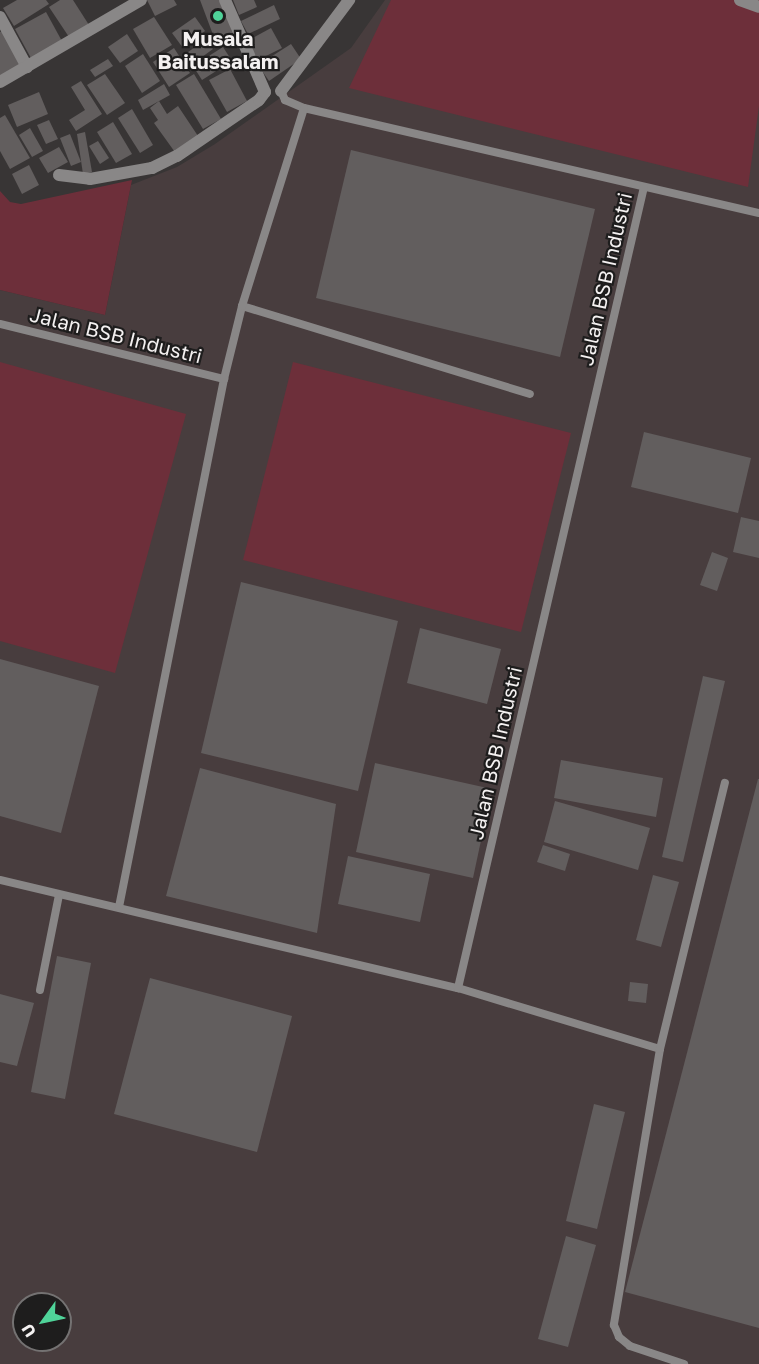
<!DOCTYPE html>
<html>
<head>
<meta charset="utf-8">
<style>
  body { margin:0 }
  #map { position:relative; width:759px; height:1364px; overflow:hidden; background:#383535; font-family:"Golos Text",sans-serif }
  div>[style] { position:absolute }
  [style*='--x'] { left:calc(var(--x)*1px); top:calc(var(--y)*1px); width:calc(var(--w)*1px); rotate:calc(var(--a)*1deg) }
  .built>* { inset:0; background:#483d3e }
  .green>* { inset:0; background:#6d2f3a }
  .building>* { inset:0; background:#625e5e }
  .service>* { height:8px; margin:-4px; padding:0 4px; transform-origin:4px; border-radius:4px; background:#898787 }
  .minor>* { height:12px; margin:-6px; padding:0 6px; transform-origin:6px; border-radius:6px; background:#898787 }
  .tertiary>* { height:12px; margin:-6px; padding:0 6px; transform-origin:6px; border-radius:6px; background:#898787 }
  .dots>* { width:16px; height:16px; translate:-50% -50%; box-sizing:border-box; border:3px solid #1e1d1d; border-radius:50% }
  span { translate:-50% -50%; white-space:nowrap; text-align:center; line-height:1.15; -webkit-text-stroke:4.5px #1e1d1d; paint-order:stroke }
  .poi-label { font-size:20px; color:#f4f1f1; font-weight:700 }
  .street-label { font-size:20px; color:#f4f1f1 }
  .north { position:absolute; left:12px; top:1292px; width:60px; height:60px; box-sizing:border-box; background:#1e1d1d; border:2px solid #747272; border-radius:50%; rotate:237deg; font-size:16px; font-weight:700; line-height:24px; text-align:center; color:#f4f1f1 }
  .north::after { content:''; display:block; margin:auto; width:21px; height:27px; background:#4fd399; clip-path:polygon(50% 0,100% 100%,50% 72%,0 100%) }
</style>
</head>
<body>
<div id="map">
  <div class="built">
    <div style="clip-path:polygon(evenodd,385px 0,759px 0,759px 1364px,0 1364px,0 290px,105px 315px,131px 185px,177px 167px,215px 144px,351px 48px,385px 0,24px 1304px,60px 1304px,60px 1340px,24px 1340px,24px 1304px)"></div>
  </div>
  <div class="green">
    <div style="clip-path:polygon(391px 0,759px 0,759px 106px,748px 187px,349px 88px)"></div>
    <div style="clip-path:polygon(132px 180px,105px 315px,0 290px,0 191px,10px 202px,21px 204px)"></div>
    <div style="clip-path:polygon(0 362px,186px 414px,115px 673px,0 641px)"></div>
    <div style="clip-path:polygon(293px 362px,571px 433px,521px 632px,243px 560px)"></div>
  </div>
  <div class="building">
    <div style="clip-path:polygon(17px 0,46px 0,49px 4px,14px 26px,3px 8px)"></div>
    <div style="clip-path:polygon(60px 0,73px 0,89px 25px,69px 37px,49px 7px)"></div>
    <div style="clip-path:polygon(147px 0,174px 0,177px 5px,155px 16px)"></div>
    <div style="clip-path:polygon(200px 0,223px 0,235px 32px,215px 40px)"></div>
    <div style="clip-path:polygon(233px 0,254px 0,257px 7px,239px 15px)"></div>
    <div style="clip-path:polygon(274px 5px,280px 19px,248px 34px,241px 21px)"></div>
    <div style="clip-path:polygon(46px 12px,63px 43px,32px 60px,15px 29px)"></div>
    <div style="clip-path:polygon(154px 17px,172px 45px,150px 58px,133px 29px)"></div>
    <div style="clip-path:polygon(195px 17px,205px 31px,183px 48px,172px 33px)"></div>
    <div style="clip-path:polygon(271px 28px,282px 48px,258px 60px,247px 41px)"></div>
    <div style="clip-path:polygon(2px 31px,23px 67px,0 80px,0 32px)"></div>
    <div style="clip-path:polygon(127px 34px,138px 51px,120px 63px,108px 47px)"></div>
    <div style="clip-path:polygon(206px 39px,213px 49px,191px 65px,184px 55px)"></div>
    <div style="clip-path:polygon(291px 44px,301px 59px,269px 81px,258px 65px)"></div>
    <div style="clip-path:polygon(223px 47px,232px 61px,202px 80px,193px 66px)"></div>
    <div style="clip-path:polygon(174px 48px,190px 73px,169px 87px,153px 62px)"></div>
    <div style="clip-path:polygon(143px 54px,160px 81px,142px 93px,125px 66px)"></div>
    <div style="clip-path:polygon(108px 59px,113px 66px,95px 77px,90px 70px)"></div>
    <div style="clip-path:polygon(230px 69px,247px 101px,227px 112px,209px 80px)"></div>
    <div style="clip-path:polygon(105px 74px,125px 103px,107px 115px,87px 85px)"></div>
    <div style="clip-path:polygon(194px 74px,221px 119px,203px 129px,176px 85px)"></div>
    <div style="clip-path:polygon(81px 81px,102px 114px,76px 131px,69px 120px,85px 110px,71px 87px)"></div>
    <div style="clip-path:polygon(164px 84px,170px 95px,143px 110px,138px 100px)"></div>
    <div style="clip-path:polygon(39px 92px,48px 114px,17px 127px,8px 105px)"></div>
    <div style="clip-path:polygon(159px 101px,167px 114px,178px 106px,200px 139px,177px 155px,154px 123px,158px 120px,150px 108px)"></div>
    <div style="clip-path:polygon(132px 109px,153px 145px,140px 153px,118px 118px)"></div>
    <div style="clip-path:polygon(5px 115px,30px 158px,10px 169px,0 151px,0 118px)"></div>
    <div style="clip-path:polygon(49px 120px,58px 139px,46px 144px,37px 125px)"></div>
    <div style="clip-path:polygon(113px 122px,132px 154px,116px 163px,97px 132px)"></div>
    <div style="clip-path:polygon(30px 128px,43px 151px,32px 157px,19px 135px)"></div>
    <div style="clip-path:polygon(85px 132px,92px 172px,83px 174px,77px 134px)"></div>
    <div style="clip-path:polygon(70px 134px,81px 162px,71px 166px,60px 138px)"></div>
    <div style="clip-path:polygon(98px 141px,109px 158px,100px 164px,89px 146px)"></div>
    <div style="clip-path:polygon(59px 147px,68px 162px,48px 173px,39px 158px)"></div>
    <div style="clip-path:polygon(351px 150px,595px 209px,560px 357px,316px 298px)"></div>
    <div style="clip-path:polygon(29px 165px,39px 185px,22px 194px,12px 174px)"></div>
    <div style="clip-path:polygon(644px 432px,751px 458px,738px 513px,631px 487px)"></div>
    <div style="clip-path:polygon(741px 517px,759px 521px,759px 558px,733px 552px)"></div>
    <div style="clip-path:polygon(712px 552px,728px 558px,717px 591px,700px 585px)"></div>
    <div style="clip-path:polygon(241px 582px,398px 621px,358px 791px,201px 753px)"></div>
    <div style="clip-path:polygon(420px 628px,501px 649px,487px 704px,407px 683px)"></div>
    <div style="clip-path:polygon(0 659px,99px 686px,61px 833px,0 816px)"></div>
    <div style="clip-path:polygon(703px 676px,725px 681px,683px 862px,662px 857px)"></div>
    <div style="clip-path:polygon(561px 760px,663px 778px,656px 817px,554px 798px)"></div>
    <div style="clip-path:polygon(375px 763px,492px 789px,473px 878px,356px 852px)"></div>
    <div style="clip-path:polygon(200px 768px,336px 804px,317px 933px,166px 896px)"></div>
    <div style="clip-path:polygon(758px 779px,759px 779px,759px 1328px,625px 1292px)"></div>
    <div style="clip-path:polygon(555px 801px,650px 828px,638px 870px,544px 842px)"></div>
    <div style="clip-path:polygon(543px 845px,570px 854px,565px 871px,537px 862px)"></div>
    <div style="clip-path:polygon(348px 856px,430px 874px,420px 922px,338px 904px)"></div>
    <div style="clip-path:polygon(653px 875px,679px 882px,661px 947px,636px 940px)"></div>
    <div style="clip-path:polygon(57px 956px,91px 963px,65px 1099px,31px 1092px)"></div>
    <div style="clip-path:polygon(150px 978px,292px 1016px,257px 1152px,114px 1114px)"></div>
    <div style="clip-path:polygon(630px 982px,648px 984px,646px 1003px,628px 1001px)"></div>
    <div style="clip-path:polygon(0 994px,34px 1003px,17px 1066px,0 1062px)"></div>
    <div style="clip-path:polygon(594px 1104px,625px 1112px,597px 1229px,566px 1221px)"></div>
    <div style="clip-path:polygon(566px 1236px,596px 1245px,568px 1347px,538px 1339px)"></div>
  </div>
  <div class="service">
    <div style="--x:281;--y:91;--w:10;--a:66"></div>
    <div style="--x:285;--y:100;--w:21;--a:23"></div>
    <div style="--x:304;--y:108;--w:467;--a:13"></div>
    <div style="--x:242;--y:306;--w:301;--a:17"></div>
    <div style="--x:0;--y:324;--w:231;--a:13.8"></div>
    <div style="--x:0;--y:880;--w:471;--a:13.3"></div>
    <div style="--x:458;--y:988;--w:211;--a:16.8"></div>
    <div style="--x:660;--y:1049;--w:280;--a:99.5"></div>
    <div style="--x:614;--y:1325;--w:13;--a:67"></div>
    <div style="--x:619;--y:1337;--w:14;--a:39"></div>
    <div style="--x:630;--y:1346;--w:57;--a:18.4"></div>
    <div style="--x:119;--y:907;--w:538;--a:-78.75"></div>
    <div style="--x:224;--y:379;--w:75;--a:-76.1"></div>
    <div style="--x:242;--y:306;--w:207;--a:-72.6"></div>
    <div style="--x:458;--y:988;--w:822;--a:-76.93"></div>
    <div style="--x:40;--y:990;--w:97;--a:-78.7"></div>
    <div style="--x:660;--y:1049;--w:274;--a:-76.3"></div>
  </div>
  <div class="minor">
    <div style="--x:0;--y:17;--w:57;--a:61.6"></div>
    <div style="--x:0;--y:82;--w:163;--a:-30.2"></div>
    <div style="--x:281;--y:91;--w:114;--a:-53.2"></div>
    <div style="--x:59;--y:175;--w:31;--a:7"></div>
    <div style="--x:90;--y:179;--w:63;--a:-10.1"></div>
    <div style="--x:152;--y:168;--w:28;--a:-26"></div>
    <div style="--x:177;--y:156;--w:99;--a:-34.3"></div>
    <div style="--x:259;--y:100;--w:10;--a:-53"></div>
    <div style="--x:265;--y:92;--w:100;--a:-113.5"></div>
  </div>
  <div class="tertiary">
    <div style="--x:740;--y:0;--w:20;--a:20"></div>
  </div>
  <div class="dots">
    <div style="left:218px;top:16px;background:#4fd399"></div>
  </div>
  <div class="poi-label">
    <span style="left:218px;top:50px">Musala<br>Baitussalam</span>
  </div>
  <div class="street-label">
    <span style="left:605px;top:279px;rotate:-77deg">Jalan BSB Industri</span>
    <span style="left:116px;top:335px;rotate:14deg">Jalan BSB Industri</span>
    <span style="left:495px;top:753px;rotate:-77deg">Jalan BSB Industri</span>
  </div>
  <div class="north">U</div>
</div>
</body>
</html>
